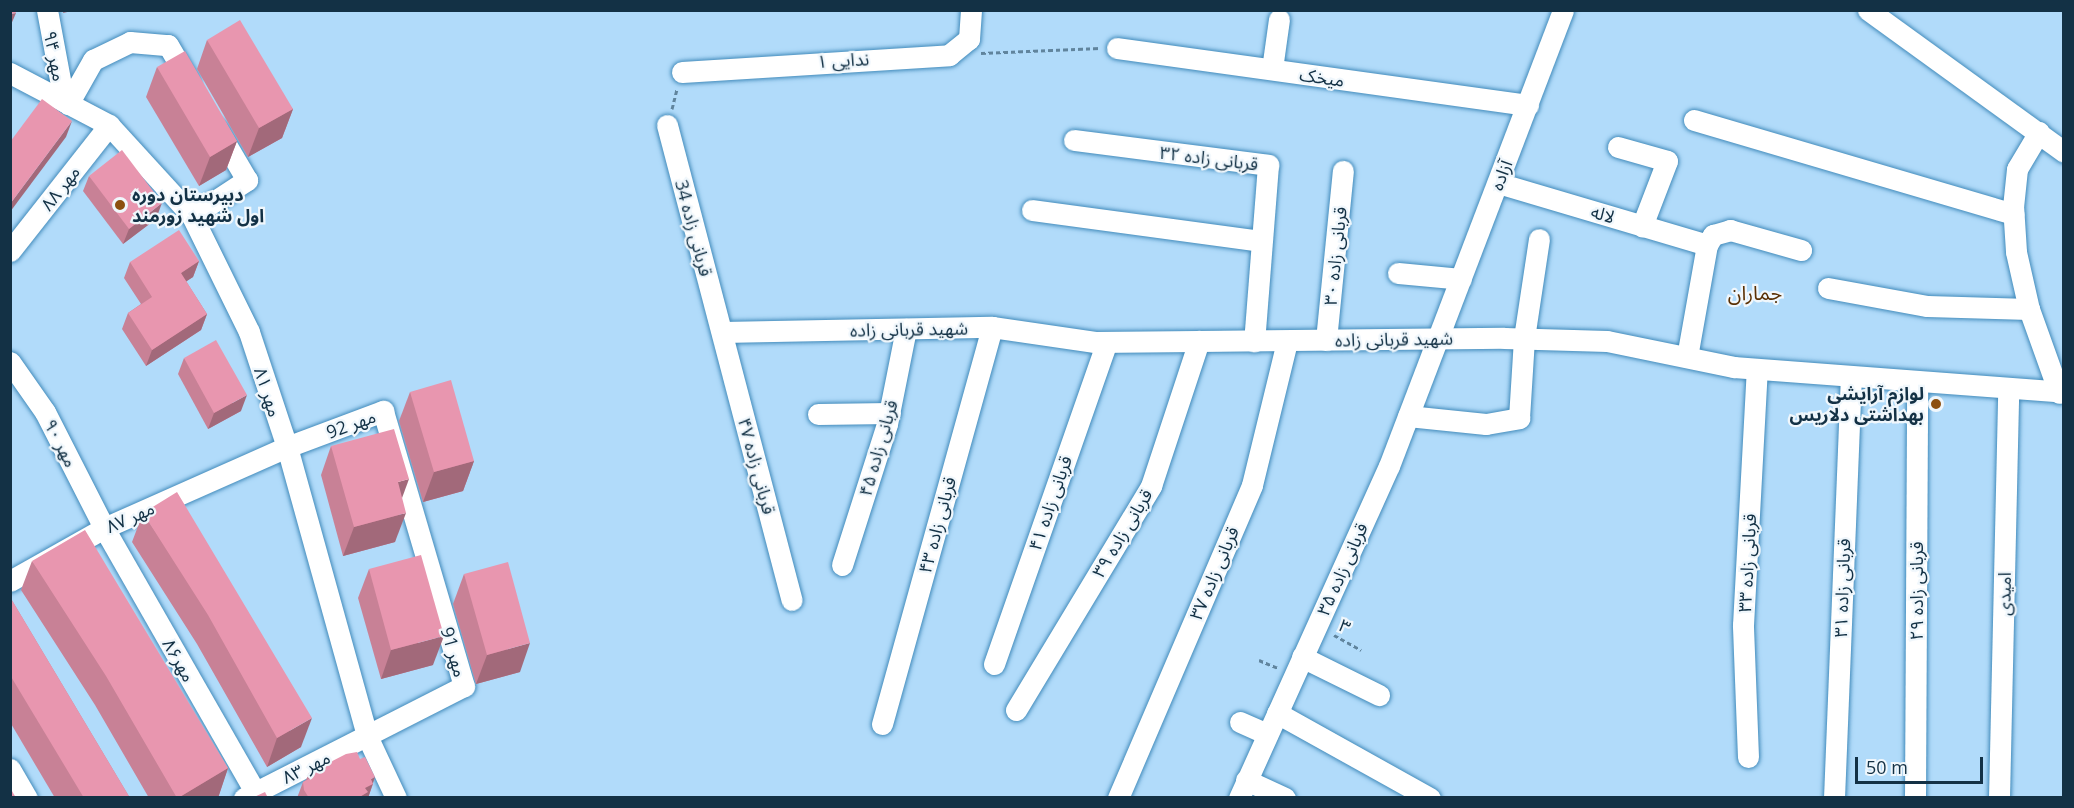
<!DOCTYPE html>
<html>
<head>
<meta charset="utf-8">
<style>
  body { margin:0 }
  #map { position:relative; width:2074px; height:808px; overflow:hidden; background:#b1dbfa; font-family:"Open Sans","Noto Sans Arabic",sans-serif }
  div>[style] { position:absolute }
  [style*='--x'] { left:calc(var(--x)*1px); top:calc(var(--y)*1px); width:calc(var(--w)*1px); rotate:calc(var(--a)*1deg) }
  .path>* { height:3px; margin-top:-1.5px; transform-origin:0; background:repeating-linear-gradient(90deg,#60849d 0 4.5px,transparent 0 7.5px) }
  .roads { filter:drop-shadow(0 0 2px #428bbb) drop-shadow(0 0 2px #428bbb) }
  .minor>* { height:21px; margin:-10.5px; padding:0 10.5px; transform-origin:10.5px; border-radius:10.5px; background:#fff }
  .wall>* { inset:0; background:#c88196 }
  .shaded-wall>* { inset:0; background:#a2697a }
  .building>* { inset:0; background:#e896af }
  .dots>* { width:16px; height:16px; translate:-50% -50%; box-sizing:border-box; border:3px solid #f0f7fc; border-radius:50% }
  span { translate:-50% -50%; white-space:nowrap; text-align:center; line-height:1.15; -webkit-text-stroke:4.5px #f0f7fc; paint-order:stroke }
  .street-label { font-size:18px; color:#133145 }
  .poi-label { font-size:18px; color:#133145; font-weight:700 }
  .left { translate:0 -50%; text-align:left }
  .right { translate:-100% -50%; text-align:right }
  .neighbourhood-label { font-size:20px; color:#593004 }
  .frame { position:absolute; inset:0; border:12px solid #133145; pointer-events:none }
  .scale { position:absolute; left:1855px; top:757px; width:128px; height:27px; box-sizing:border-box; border:3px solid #133145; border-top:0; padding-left:8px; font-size:18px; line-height:21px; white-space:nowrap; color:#133145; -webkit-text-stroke:4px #f0f7fc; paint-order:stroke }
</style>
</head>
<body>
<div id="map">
  <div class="path">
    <div style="--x:981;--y:53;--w:119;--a:-2.4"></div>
    <div style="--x:672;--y:109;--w:21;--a:-76"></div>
    <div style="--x:1334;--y:635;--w:31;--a:29"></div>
    <div style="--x:1259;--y:660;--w:21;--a:23"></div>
  </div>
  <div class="roads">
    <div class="minor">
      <div style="--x:47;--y:10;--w:93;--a:79.4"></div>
      <div style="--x:1868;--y:10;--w:242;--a:35.9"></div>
      <div style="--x:1117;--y:48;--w:415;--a:7.9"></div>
      <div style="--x:1272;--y:69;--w:50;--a:-82"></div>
      <div style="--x:682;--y:72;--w:268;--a:-3.6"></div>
      <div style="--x:949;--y:55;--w:26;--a:-39"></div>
      <div style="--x:969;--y:39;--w:29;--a:-86"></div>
      <div style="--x:10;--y:73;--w:112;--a:27.7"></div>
      <div style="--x:109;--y:125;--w:123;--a:47.6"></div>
      <div style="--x:192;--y:216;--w:129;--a:63.8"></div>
      <div style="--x:249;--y:332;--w:121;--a:71.7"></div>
      <div style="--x:287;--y:447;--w:300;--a:74.5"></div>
      <div style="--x:367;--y:736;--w:68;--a:64.9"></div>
      <div style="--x:68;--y:104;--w:51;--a:-60.4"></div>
      <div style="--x:93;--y:60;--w:41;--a:-25.9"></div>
      <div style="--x:130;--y:42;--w:38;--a:5"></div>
      <div style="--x:168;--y:45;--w:42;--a:59.7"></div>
      <div style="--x:1694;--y:120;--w:333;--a:16.4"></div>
      <div style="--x:667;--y:125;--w:491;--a:75.3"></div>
      <div style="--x:2039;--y:132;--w:43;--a:120.7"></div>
      <div style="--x:2017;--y:169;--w:36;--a:96"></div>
      <div style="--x:2013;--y:205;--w:47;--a:86.3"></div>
      <div style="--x:2016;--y:252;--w:58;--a:77.2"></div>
      <div style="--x:2029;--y:309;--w:89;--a:70.3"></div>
      <div style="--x:1074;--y:140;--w:196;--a:7.3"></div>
      <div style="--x:1268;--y:165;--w:177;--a:94.5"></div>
      <div style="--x:1618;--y:147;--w:51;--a:15.9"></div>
      <div style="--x:1667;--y:161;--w:70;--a:111"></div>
      <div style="--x:1498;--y:183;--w:218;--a:16.5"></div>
      <div style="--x:1032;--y:210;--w:231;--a:7.7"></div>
      <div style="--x:192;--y:216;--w:66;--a:-33.2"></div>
      <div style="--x:247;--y:180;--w:59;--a:-120.5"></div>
      <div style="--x:10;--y:251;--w:160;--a:-51.8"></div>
      <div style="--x:1398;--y:273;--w:63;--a:5.4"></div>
      <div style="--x:1828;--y:288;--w:101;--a:10.3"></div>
      <div style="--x:1927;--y:306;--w:102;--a:1.7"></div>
      <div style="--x:722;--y:332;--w:270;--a:-1.1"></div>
      <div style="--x:992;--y:327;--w:104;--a:8.3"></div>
      <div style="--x:1095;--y:342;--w:409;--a:-0.6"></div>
      <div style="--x:1504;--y:338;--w:103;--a:1.7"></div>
      <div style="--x:1607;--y:341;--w:130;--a:11.6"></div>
      <div style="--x:1734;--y:367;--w:331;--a:4.3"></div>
      <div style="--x:1326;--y:340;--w:170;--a:-84.3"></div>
      <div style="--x:1687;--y:357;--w:114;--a:-79.9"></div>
      <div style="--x:1707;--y:245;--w:12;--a:-59"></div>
      <div style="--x:1713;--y:235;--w:18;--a:-16"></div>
      <div style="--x:1730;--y:230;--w:74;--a:15.7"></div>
      <div style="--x:10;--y:362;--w:61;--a:55"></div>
      <div style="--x:45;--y:412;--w:130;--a:63"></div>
      <div style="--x:104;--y:528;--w:304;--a:60.2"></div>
      <div style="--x:818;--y:414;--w:72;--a:-0.8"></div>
      <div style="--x:1408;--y:416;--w:78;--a:5.9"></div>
      <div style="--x:1486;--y:424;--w:34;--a:-10"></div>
      <div style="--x:1519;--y:418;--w:80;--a:-86.4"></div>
      <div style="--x:1524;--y:338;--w:100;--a:-81.4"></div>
      <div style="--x:842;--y:565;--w:148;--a:-72.3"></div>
      <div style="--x:887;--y:424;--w:97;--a:-78.7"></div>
      <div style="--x:10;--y:581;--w:108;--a:-29.4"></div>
      <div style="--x:104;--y:528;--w:200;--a:-23.9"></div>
      <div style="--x:287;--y:447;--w:103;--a:-20.6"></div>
      <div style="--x:383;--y:411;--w:287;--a:73.6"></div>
      <div style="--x:464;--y:686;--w:247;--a:153"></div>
      <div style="--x:1302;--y:657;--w:86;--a:26.3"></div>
      <div style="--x:994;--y:664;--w:341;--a:-70.7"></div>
      <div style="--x:1016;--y:710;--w:262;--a:-58.9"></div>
      <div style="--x:1151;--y:486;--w:153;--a:-71.7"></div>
      <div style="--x:1277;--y:713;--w:175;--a:29.1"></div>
      <div style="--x:1240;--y:722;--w:30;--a:24"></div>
      <div style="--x:882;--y:724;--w:412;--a:-74.5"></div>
      <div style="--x:1748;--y:757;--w:132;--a:-92.2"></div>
      <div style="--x:1743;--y:625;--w:256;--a:-86.9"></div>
      <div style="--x:10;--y:769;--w:34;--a:60"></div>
      <div style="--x:1246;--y:780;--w:43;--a:24.8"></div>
      <div style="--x:1118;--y:798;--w:340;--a:-66.8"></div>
      <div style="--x:1252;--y:485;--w:148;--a:-76.3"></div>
      <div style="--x:1239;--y:798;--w:364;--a:-65.7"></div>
      <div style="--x:1389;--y:466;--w:488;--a:-69.1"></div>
      <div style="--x:1834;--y:798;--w:420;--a:-87.7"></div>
      <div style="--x:1915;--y:798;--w:414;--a:-89.7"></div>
      <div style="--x:1999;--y:798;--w:408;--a:-88.7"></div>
    </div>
  </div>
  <div class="wall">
    <div style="clip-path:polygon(207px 40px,293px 109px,282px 138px,248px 157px,197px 69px)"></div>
    <div style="clip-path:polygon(157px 67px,237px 141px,226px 170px,199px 186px,146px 97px)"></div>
    <div style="clip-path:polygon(89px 176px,156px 219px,123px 244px,83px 191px)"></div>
    <div style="clip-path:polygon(199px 261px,193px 277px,186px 281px,207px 314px,201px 330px,146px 366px,122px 329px,128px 313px,141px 304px,124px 278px,130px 262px)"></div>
    <div style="clip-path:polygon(184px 358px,241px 411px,208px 429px,178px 374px)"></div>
    <div style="clip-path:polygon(410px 392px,474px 461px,463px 491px,423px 502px,399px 421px)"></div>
    <div style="clip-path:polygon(331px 446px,402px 498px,395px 542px,343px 556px,321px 475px)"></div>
    <div style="clip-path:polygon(143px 513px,301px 747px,267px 767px,197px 644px,132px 542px)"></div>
    <div style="clip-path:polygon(32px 561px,228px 768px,218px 798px,149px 798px,95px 705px,21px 590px)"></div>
    <div style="clip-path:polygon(369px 569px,433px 665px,381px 679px,358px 598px)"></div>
    <div style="clip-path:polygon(464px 574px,520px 672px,476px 684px,453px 604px)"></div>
    <div style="clip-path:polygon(10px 597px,130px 798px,55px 798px,10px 722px)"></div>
    <div style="clip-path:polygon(309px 773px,372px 783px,373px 784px,368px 798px,297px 798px,303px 782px,306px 780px)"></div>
  </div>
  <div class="shaded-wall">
    <div style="clip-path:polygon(64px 10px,76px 10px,63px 13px)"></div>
    <div style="clip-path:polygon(16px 13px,10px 27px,10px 14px)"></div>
    <div style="clip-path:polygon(293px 109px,282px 138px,248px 157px,259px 128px)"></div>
    <div style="clip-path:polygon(72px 121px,66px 137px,10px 212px,10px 204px)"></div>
    <div style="clip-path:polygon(237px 141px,226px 170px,199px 186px,210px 157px)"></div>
    <div style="clip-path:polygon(162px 203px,156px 219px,123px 244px,129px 229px)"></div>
    <div style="clip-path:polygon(199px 261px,193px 277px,175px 289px,181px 273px)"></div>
    <div style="clip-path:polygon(207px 314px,201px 330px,146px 366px,152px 350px)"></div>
    <div style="clip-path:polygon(247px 395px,241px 411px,208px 429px,214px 413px)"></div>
    <div style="clip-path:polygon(474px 461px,463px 491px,423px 502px,434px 472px)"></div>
    <div style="clip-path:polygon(409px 479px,398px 509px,398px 482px)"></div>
    <div style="clip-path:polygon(406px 513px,395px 542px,343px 556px,354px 527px)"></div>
    <div style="clip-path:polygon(444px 636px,433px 665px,381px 679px,391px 650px)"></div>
    <div style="clip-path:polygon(530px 643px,520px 672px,476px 684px,487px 655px)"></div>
    <div style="clip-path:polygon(312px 718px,301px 747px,267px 767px,277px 738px)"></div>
    <div style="clip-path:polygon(228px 768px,218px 798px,178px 798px)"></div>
    <div style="clip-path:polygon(375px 777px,368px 798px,358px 798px,371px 779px)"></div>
  </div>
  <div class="building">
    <div style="clip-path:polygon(10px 10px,15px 10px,16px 13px,10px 14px)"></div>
    <div style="clip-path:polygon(240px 20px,293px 109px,259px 128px,207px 40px)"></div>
    <div style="clip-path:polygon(185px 51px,237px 141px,210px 157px,157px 67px)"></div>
    <div style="clip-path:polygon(42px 99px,72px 121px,10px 204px,10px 142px)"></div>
    <div style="clip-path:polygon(122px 150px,162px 203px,129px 229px,89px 176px)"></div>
    <div style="clip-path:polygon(179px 230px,199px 261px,181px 273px,207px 314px,152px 350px,128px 313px,152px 297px,130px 262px)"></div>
    <div style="clip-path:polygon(216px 340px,247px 395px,214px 413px,184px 358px)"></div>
    <div style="clip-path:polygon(451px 380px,474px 461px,434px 472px,410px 392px)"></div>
    <div style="clip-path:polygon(394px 429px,409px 479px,398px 482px,406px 513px,354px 527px,331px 446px)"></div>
    <div style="clip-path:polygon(177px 492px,312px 718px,277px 738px,208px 615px,143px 513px)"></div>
    <div style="clip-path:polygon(85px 530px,228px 768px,178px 798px,177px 798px,106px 676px,32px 561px)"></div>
    <div style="clip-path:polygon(421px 555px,444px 636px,391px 650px,369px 569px)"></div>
    <div style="clip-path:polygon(508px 562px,530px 643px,487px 655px,464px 574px)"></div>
    <div style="clip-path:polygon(10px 597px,130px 798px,84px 798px,10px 675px)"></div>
    <div style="clip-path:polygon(357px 752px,360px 759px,365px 757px,375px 777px,371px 779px,373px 784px,365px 788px,368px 792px,358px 798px,309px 798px,304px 790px,303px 782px,311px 778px,309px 773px,346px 754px)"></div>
    <div style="clip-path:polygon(12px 791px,16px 798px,10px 798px,10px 792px)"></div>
    <div style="clip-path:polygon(265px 792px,268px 798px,252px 798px)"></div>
  </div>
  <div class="dots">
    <div style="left:120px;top:205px;background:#8c4f0f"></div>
    <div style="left:1936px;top:404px;background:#8c4f0f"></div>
  </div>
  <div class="street-label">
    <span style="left:55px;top:56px;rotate:79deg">مهر ۹۴</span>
    <span style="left:843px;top:60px;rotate:-3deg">ندایی ۱</span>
    <span style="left:1322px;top:77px;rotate:8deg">میخک</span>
    <span style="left:1209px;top:158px;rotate:7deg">قربانی زاده ۳۲</span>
    <span style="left:1501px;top:175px;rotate:-69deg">آزاده</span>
    <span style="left:60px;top:188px;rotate:-52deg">مهر ۸۸</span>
    <span style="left:1603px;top:214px;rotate:16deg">لاله</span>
    <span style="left:694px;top:228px;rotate:75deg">قربانی زاده 34</span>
    <span style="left:1335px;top:256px;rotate:-84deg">قربانی زاده ۳۰</span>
    <span style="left:909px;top:329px;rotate:-1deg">شهید قربانی زاده</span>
    <span style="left:1394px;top:339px;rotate:-1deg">شهید قربانی زاده</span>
    <span style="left:268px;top:392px;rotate:72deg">مهر ۸۱</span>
    <span style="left:351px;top:424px;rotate:-20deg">مهر 92</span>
    <span style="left:61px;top:443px;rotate:63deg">مهر ۹۰</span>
    <span style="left:878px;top:448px;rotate:-74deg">قربانی زاده ۴۵</span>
    <span style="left:757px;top:466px;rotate:75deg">قربانی زاده ۴۷</span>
    <span style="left:1050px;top:503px;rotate:-71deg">قربانی زاده ۴۱</span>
    <span style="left:130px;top:517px;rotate:-24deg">مهر ۸۷</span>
    <span style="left:937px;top:525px;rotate:-75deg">قربانی زاده ۴۳</span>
    <span style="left:1122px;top:533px;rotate:-59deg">قربانی زاده ۳۹</span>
    <span style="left:1747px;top:563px;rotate:-87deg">قربانی زاده ۳۳</span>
    <span style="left:1342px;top:569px;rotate:-66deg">قربانی زاده ۳۵</span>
    <span style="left:1214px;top:573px;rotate:-67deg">قربانی زاده ۳۷</span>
    <span style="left:1842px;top:588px;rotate:-88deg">قربانی زاده ۳۱</span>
    <span style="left:1916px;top:591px;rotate:-90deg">قربانی زاده ۲۹</span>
    <span style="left:2004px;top:594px;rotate:-89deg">امیدی</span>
    <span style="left:1345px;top:626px;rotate:28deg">۳</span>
    <span style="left:454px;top:652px;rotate:74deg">مهر 91</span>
    <span style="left:179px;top:660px;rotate:60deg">مهر۸۶</span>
    <span style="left:306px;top:767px;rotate:-26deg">مهر ۸۳</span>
  </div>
  <div class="poi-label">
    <span class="left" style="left:132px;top:205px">دبیرستان دوره<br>اول شهید زورمند</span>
    <span class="right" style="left:1924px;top:404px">لوازم آرایشی<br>بهداشتی دلاریس</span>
  </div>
  <div class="neighbourhood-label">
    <span style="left:1755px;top:292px">جماران</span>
  </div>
  <div class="frame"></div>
  <div class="scale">50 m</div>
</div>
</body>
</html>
